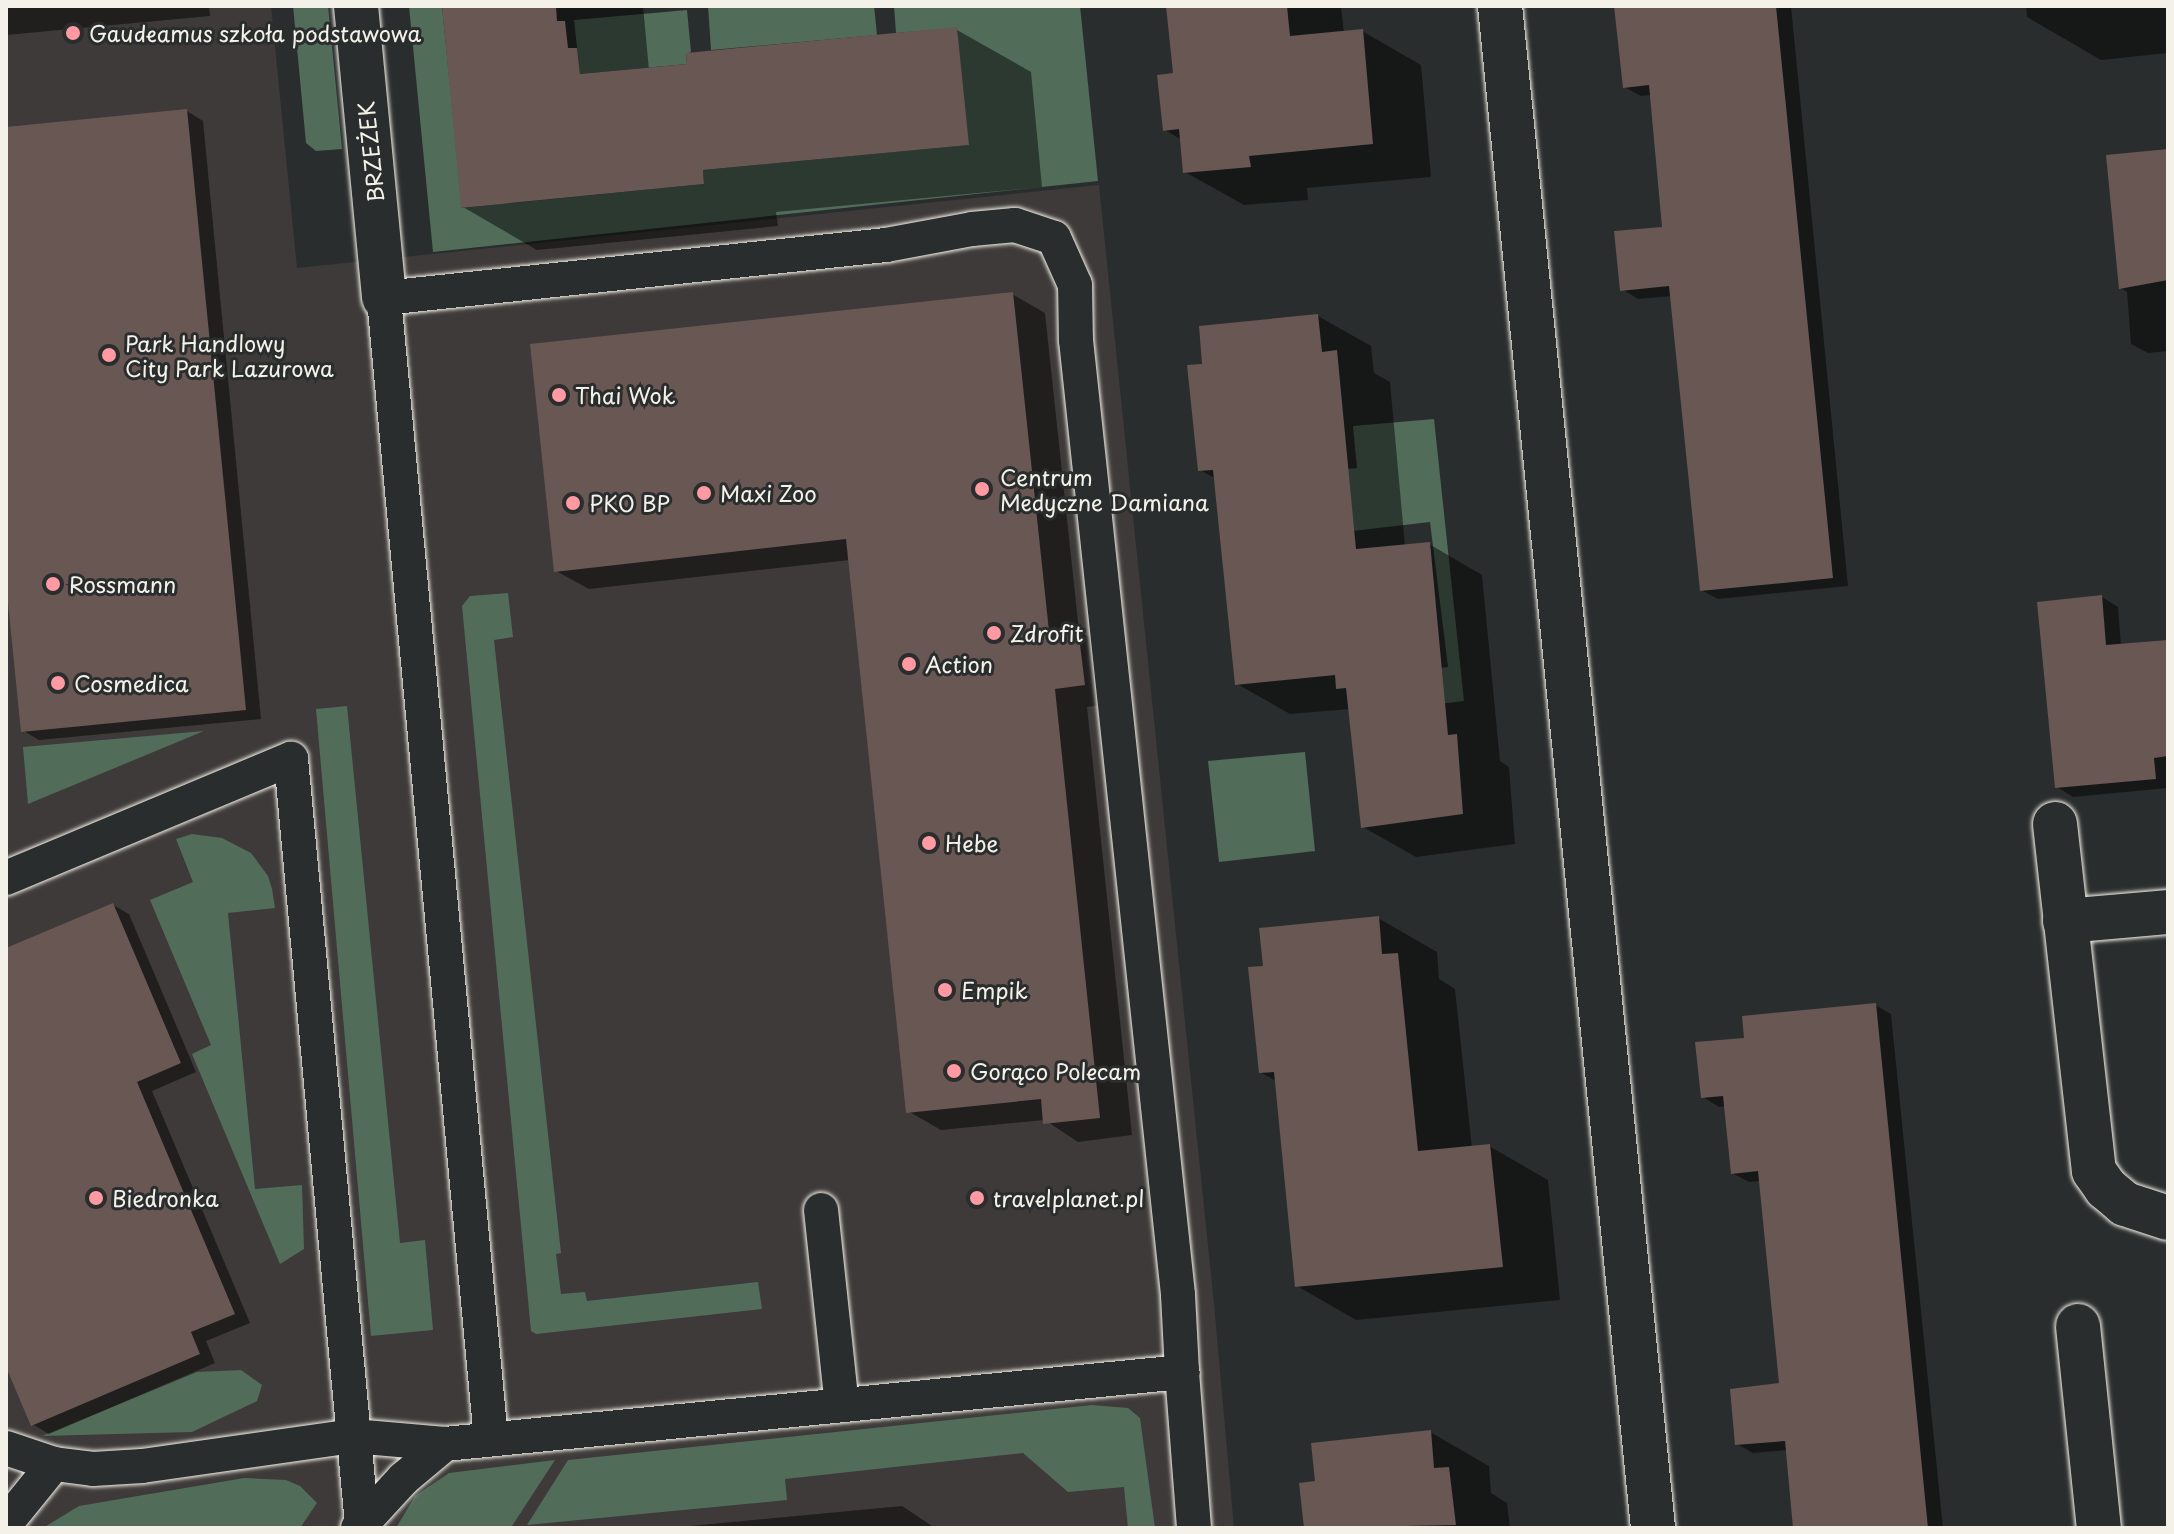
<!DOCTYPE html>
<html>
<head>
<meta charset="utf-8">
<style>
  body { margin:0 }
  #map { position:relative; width:2174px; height:1534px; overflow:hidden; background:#2a2d2e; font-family:"Playpen Sans",sans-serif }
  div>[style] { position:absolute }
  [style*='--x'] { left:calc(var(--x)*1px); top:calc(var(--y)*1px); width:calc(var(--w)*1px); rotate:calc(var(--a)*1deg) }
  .built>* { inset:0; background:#3d3a39 }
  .green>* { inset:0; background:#526c5a }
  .shadow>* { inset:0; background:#0007 }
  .building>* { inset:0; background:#685752 }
  .roads { filter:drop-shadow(0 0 2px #f4f1e8) drop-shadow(0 0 2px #f4f1e8) }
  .lane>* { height:34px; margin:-17px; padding:0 17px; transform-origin:17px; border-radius:17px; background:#2a2d2e }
  .street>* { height:44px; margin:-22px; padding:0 22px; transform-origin:22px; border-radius:22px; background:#2a2d2e }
  .dots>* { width:22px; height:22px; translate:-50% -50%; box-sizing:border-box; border:4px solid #2a2d2e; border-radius:50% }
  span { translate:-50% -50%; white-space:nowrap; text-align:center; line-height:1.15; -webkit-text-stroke:6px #2a2d2e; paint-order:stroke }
  .poi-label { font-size:22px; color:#f4f1e8 }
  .left { translate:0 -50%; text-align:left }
  .street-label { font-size:22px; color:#f4f1e8 }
  .frame { position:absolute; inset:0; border:8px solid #f4f1e8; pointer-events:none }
</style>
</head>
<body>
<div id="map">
  <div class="built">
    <div style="clip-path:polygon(6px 6px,271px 6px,297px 268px,1099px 185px,1214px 1304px,1234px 1528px,6px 1528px)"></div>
  </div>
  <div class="green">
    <div style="clip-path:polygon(293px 6px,328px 6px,342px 149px,316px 151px,306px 143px)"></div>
    <div style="clip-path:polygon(409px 6px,442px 6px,462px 208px,704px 184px,703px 170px,968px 145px,957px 28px,896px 33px,894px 6px,1080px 6px,1098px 181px,433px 252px)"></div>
    <div style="clip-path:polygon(708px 6px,874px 6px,877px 35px,711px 50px)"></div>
    <div style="clip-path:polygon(687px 10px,691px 52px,686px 54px,687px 64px,580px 74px,574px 20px)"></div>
    <div style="clip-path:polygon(1434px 419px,1464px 701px,1386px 710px,1384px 675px,1448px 667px,1430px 522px,1344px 532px,1339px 470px,1357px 468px,1353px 426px)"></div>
    <div style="clip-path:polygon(508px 593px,513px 637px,494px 640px,561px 1253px,556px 1254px,561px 1294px,585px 1292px,587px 1301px,758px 1282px,762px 1309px,536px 1334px,531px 1331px,462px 606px,470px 596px)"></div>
    <div style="clip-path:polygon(347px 706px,400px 1243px,425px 1240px,433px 1330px,371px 1336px,316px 709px)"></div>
    <div style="clip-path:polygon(204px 731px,28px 804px,23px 747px)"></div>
    <div style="clip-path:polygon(1305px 752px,1315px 851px,1219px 862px,1208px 761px)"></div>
    <div style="clip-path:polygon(192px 834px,222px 838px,251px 853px,268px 876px,272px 889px,275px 908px,228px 913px,255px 1189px,302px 1185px,304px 1249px,280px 1264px,192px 1054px,211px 1045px,150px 900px,193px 882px,176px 839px)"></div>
    <div style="clip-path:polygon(241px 1370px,262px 1385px,257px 1401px,192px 1432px,42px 1436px,197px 1372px)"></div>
    <div style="clip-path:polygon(1092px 1405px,1128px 1408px,1140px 1418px,1155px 1528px,1128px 1528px,1124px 1487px,1068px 1492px,1023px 1453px,785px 1479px,787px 1500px,527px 1525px,568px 1460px)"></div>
    <div style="clip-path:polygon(555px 1460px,512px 1526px,396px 1528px,415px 1496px,449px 1473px)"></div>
    <div style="clip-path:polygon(244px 1478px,286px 1480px,300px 1486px,317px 1503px,300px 1528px,43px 1528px,79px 1506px)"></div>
  </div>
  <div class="shadow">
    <div style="clip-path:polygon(6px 6px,209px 6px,210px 16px,6px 35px)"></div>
    <div style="clip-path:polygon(444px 6px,643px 6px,649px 70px,957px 30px,1031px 72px,1042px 187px,776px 212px,778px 226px,537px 250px,463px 207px)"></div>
    <div style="clip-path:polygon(1168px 6px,1341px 6px,1344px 33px,1362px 31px,1421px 65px,1431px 177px,1307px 188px,1308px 200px,1244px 205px,1185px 172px,1182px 140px,1165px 130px,1175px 75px)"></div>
    <div style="clip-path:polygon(1616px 6px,1791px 6px,1848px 586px,1718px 599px,1701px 590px,1672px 296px,1638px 299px,1622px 289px,1664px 228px,1652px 95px,1641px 96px,1624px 87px)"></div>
    <div style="clip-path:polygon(2026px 6px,2168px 6px,2168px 53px,2101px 60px,2027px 17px)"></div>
    <div style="clip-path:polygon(187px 111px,203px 121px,261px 719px,39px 740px,22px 730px,6px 562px,6px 129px)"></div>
    <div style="clip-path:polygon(2168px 151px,2168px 351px,2148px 353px,2131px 344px,2127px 292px,2121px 288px)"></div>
    <div style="clip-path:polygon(1012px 294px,1045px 313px,1079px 631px,1110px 649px,1116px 703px,1087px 707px,1132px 1135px,1078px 1142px,1045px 1120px,941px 1130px,908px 1111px,850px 560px,589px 589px,556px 571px)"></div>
    <div style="clip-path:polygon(1318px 316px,1371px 346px,1374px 373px,1390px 382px,1405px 546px,1429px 544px,1482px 575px,1500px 761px,1509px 767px,1515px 844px,1416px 857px,1363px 827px,1350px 709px,1290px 714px,1237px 684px,1216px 479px,1200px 470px,1205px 366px)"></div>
    <div style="clip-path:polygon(2102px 597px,2118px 607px,2121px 646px,2168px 642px,2168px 788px,2073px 797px,2057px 787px)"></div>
    <div style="clip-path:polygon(113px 905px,129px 914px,196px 1072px,152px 1091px,250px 1323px,206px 1341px,215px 1363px,49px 1434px,32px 1424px,6px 1362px,6px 950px)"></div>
    <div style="clip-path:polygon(1378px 918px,1437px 952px,1439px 979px,1455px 989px,1472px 1148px,1489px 1146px,1548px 1180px,1560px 1300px,1356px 1320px,1297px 1286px,1276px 1081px,1260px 1072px,1265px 968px)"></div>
    <div style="clip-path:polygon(1875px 1005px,1891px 1014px,1943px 1528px,1795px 1528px,1788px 1450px,1753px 1453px,1737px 1444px,1781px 1385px,1761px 1181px,1749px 1182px,1732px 1173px,1726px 1106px,1719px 1107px,1703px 1097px,1747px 1039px)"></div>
    <div style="clip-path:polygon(1430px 1432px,1489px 1466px,1491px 1493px,1507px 1503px,1510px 1528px,1306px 1528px,1302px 1484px,1317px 1483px)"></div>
    <div style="clip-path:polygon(902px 1506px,935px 1528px,669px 1528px)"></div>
  </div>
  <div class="building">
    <div style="clip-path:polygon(442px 6px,556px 6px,557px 21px,565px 21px,568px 48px,577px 48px,580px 74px,687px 64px,686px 53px,957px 27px,969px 145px,703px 170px,704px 184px,461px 208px)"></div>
    <div style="clip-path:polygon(1166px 6px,1287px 6px,1290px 36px,1363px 29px,1373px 144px,1249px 156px,1251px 167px,1183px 173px,1179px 129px,1163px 131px,1157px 75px,1173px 73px)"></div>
    <div style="clip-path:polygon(1614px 6px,1776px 6px,1833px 578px,1700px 591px,1669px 286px,1620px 291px,1614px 231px,1662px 227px,1649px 85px,1623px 88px)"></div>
    <div style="clip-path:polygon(187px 109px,246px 710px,21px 732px,6px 583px,6px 127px)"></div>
    <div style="clip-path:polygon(2168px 149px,2168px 280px,2119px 289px,2106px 155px)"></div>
    <div style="clip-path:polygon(1013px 292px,1049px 631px,1078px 628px,1085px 685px,1055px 689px,1100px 1118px,1043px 1124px,1041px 1099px,906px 1113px,846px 539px,554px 572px,530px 344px)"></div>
    <div style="clip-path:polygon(1318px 314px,1322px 352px,1337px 350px,1356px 549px,1430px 542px,1448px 735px,1457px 734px,1463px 814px,1361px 828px,1346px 688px,1336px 689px,1335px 675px,1235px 685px,1213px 470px,1198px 471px,1187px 365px,1202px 364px,1199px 326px)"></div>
    <div style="clip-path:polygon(2102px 595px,2106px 645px,2168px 640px,2168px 756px,2154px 758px,2156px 779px,2055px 788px,2037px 602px)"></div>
    <div style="clip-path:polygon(113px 903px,181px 1063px,137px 1082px,235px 1314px,191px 1332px,200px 1354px,31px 1426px,6px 1367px,6px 948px)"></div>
    <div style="clip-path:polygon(1379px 916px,1382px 954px,1398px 953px,1418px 1151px,1490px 1144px,1503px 1267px,1295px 1287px,1274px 1072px,1259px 1073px,1248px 967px,1263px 966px,1259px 928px)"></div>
    <div style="clip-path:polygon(1876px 1003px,1928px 1528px,1793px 1528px,1785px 1441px,1735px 1445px,1730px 1389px,1779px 1383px,1758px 1171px,1731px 1174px,1723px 1096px,1701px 1098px,1695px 1042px,1744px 1038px,1742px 1016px)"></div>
    <div style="clip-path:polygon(1431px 1430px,1434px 1468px,1449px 1467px,1456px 1525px,1304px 1528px,1299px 1483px,1315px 1481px,1311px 1443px)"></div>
  </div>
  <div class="roads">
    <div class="lane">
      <div style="--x:6;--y:878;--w:309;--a:-22.7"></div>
      <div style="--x:291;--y:759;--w:768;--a:84.7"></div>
      <div style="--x:821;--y:1210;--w:196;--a:83.9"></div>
      <div style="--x:491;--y:1439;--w:1146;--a:-95.36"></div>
      <div style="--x:384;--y:298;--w:505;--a:-6.03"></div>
      <div style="--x:886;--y:245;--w:87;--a:-10.5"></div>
      <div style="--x:972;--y:229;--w:43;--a:-5.3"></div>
      <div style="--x:1015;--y:225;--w:41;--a:18.4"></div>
      <div style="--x:1054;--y:238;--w:51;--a:65.9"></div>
      <div style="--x:1075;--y:285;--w:55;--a:89"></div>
      <div style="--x:1076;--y:340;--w:960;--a:83.9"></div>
      <div style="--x:1178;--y:1295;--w:77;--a:87"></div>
      <div style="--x:6;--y:1448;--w:51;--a:18.4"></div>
      <div style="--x:54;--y:1464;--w:39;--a:7"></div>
      <div style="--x:93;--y:1469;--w:49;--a:-3.5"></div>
      <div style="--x:142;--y:1466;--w:213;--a:-8.1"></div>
      <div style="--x:353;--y:1436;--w:92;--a:5"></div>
      <div style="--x:445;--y:1444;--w:741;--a:-5.58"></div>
      <div style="--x:1182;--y:1372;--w:156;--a:85.6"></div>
      <div style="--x:6;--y:1523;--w:76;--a:-50.9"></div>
      <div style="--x:358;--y:1528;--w:67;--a:-47.4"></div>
      <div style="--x:403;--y:1479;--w:55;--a:-39.8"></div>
    </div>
    <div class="street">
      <div style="--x:356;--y:6;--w:293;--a:84.5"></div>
      <div style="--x:1500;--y:6;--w:1530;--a:84.26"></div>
      <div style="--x:2055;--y:824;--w:349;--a:83.6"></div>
      <div style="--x:2094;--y:1171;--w:21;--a:55"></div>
      <div style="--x:2106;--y:1188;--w:25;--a:40"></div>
      <div style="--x:2125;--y:1204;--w:45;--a:18"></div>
      <div style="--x:2065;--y:921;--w:102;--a:-5"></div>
      <div style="--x:2078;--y:1326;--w:203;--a:84.1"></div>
    </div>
  </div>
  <div class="dots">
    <div style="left:73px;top:33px;background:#ff9aa2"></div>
    <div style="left:109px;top:355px;background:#ff9aa2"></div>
    <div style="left:559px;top:395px;background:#ff9aa2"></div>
    <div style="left:982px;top:489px;background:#ff9aa2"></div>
    <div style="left:704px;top:493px;background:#ff9aa2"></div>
    <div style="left:573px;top:503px;background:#ff9aa2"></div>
    <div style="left:53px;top:584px;background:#ff9aa2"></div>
    <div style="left:994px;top:633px;background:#ff9aa2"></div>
    <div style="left:909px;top:664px;background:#ff9aa2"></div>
    <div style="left:58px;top:683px;background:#ff9aa2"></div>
    <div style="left:929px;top:843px;background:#ff9aa2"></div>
    <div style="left:945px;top:990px;background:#ff9aa2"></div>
    <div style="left:954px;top:1071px;background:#ff9aa2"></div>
    <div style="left:96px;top:1198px;background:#ff9aa2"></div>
    <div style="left:977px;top:1198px;background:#ff9aa2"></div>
  </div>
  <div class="poi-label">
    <span class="left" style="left:89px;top:33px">Gaudeamus szkoła podstawowa</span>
    <span class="left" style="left:125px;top:355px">Park Handlowy<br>City Park Lazurowa</span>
    <span class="left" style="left:575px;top:395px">Thai Wok</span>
    <span class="left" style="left:1000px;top:489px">Centrum<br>Medyczne Damiana</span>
    <span class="left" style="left:720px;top:493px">Maxi Zoo</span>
    <span class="left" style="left:589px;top:503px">PKO BP</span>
    <span class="left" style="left:69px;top:584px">Rossmann</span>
    <span class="left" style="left:1010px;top:633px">Zdrofit</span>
    <span class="left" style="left:925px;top:664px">Action</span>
    <span class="left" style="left:74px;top:683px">Cosmedica</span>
    <span class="left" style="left:945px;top:843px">Hebe</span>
    <span class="left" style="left:961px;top:990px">Empik</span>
    <span class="left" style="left:970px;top:1071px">Gorąco Polecam</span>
    <span class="left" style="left:112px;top:1198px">Biedronka</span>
    <span class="left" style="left:993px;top:1198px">travelplanet.pl</span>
  </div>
  <div class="street-label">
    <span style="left:370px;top:152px;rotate:-96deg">BRZEŻEK</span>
  </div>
  <div class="frame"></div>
</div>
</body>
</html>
